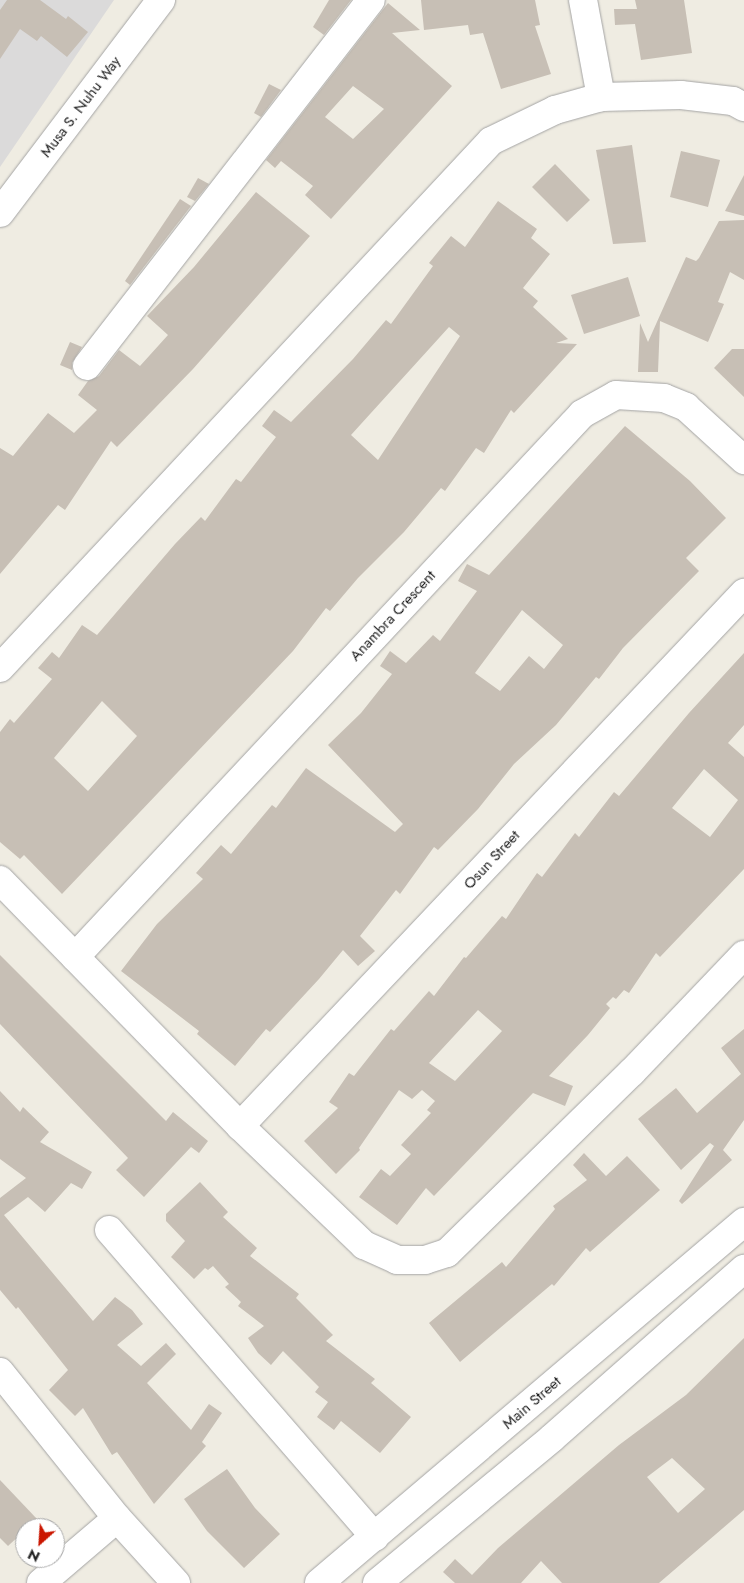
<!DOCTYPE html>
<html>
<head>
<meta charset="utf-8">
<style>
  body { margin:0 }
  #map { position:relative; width:744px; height:1583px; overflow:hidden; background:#efece2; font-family:Jost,sans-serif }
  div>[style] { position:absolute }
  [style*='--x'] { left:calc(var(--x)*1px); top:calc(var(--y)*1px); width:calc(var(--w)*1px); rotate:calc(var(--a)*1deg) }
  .residential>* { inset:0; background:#dbdada }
  .building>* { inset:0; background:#c7bfb5 }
  .roads { filter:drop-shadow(0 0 1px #a4a4a4) drop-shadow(0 0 1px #a4a4a4) }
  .minor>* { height:28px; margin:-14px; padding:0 14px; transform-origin:14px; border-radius:14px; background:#fff }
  span { translate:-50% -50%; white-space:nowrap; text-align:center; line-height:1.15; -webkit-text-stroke:4px #fff; paint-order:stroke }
  .street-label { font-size:15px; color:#1d1d1d }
  .north { position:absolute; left:15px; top:1518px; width:50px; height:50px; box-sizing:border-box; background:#fff; border:1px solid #a5a5a5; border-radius:50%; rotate:206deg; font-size:14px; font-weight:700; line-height:20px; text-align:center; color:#1d1d1d }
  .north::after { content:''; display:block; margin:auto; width:18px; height:22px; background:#ca1600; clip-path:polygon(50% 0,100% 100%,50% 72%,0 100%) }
</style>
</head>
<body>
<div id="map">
  <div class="residential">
    <div style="clip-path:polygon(0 0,114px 0,0 167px)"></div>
  </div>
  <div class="building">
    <div style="clip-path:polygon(7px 0,40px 0,66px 19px,68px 16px,88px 32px,67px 57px,41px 36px,37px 41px,20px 29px,0 59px,0 10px)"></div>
    <div style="clip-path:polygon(329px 0,351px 0,324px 35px,313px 27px)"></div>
    <div style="clip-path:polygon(421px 0,535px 0,540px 25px,535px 26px,551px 74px,501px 89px,483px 33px,470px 35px,468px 25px,424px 30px)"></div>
    <div style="clip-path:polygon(635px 0,684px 0,692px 53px,641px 60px,635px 24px,615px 25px,614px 9px,637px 9px)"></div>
    <div style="clip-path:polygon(evenodd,388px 3px,420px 30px,392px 33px,452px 86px,331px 219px,305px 195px,313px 186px,281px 161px,275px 168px,266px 160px,388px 3px,353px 86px,384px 109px,353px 139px,325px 117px,353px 86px)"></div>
    <div style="clip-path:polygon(269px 84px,281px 90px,261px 117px,254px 113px)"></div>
    <div style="clip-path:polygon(632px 145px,646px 242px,613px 244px,596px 150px)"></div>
    <div style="clip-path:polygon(681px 151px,720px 160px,708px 207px,670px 197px)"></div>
    <div style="clip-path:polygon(555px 164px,590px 200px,567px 222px,532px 187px)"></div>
    <div style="clip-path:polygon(744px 175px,744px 216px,725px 211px)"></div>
    <div style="clip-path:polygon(198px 178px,209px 184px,195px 201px,187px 197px)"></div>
    <div style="clip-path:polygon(256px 192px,310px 236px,193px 369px,117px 447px,111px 441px,65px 510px,58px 505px,0 574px,0 448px,13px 456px,48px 413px,74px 433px,97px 410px,78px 395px,88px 381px,99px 376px,119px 350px,140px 366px,168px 335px,147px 316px,194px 267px)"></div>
    <div style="clip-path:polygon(180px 199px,191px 206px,130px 285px,125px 281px)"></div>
    <div style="clip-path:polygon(evenodd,498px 201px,537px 229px,531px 238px,550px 254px,523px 288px,538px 301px,533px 307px,568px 339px,556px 343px,577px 344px,514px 413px,511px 410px,484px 453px,476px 448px,445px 491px,441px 488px,404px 532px,358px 578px,330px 611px,326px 608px,293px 651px,62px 894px,24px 855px,20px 859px,0 842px,0 732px,10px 719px,14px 723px,52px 679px,38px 668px,52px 652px,59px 658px,82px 625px,97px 635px,175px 544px,201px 517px,205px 521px,236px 479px,241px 482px,276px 437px,262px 426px,274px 410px,291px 422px,353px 359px,386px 320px,391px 324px,433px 266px,429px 263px,451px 236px,465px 247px,498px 201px,449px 327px,460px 336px,378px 460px,351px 435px,449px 327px,498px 201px,102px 701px,137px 736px,88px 791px,54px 758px,102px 701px)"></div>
    <div style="clip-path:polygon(744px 220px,744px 280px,730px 272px,718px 302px,724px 304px,708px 342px,660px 321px,658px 372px,638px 372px,640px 323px,648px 342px,686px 257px,696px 261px,699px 258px,719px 221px)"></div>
    <div style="clip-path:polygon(628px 277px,640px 316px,584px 334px,571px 295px)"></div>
    <div style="clip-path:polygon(70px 342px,82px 347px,72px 363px,72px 370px,60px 365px)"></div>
    <div style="clip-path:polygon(732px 349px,744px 349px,744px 397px,714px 368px)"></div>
    <div style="clip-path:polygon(evenodd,625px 426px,690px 481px,726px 518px,686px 558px,699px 571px,623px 648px,599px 679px,596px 677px,556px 725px,514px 764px,478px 809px,438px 850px,434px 847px,400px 894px,396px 890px,360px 936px,375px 951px,358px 966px,343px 950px,319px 979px,270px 1032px,266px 1029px,235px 1066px,197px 1034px,199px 1031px,121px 971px,157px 924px,203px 879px,196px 873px,221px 845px,231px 854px,272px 805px,276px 808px,306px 768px,395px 832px,403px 824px,328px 745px,361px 713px,392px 674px,380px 666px,390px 651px,406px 663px,433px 635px,440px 641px,477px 591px,458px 581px,467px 564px,489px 575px,625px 426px,522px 610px,563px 645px,544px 669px,529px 656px,500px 691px,475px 673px,522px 610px)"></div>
    <div style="clip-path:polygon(evenodd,744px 653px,744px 725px,728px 743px,744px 757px,744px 869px,660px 957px,656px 953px,629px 993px,624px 990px,616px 999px,613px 997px,606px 1004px,610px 1008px,588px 1035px,549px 1076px,573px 1086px,565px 1106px,533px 1093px,434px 1196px,426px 1188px,397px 1225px,359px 1197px,381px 1169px,390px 1176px,411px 1154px,401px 1145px,431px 1113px,427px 1110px,435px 1101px,422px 1090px,412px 1099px,399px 1090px,359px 1148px,360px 1150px,336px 1174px,304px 1141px,338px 1108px,329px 1102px,349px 1073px,354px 1076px,391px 1029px,394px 1031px,429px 991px,434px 996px,464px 957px,466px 958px,502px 916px,506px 919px,537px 873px,542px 877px,575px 833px,579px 837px,614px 792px,619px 796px,689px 713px,744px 653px,704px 769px,738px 800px,710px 837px,672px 808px,704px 769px,744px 653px,478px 1010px,502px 1031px,455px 1081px,429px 1063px,478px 1010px)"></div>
    <div style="clip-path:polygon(0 955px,166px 1121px,173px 1112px,208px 1141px,199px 1153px,191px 1147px,144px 1197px,116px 1170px,128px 1158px,0 1024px)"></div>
    <div style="clip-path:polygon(744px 1029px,744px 1120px,723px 1150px,732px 1160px,682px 1204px,679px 1201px,714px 1146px,710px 1143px,681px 1170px,638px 1119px,676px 1088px,697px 1113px,741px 1074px,721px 1048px)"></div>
    <div style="clip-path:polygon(0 1091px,20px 1112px,23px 1107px,49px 1132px,40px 1142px,92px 1172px,82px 1189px,71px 1183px,45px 1212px,28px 1197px,4px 1215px,93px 1321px,115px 1297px,132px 1310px,143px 1324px,117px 1345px,141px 1366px,166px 1343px,176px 1354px,147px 1383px,191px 1430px,209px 1404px,222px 1413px,202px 1442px,206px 1446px,154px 1504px,117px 1452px,112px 1455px,83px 1408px,75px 1416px,49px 1390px,68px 1370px,18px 1307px,16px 1309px,0 1290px,0 1198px,26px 1178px,0 1159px)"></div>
    <div style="clip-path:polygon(584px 1153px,606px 1176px,627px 1156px,660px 1190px,590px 1252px,586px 1248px,554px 1286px,552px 1284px,460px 1362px,429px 1323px,502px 1262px,506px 1267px,555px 1209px,553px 1206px,587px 1180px,573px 1165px)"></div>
    <div style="clip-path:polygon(200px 1182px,228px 1212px,223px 1217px,257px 1248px,250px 1256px,299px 1294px,296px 1298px,333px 1335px,326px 1341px,375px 1379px,371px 1383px,411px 1417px,380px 1453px,341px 1421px,334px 1430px,317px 1417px,328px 1402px,315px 1392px,319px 1387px,283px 1351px,271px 1365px,258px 1353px,248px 1338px,264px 1326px,238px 1306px,241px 1302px,225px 1287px,229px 1284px,213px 1266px,208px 1270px,205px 1268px,194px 1279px,171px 1257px,185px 1241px,166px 1221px,166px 1214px)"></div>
    <div style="clip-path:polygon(evenodd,744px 1338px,744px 1510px,659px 1583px,562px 1583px,541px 1561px,521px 1583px,455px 1583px,443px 1572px,455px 1559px,472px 1575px,498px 1548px,619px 1445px,686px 1395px,744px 1338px,672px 1458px,705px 1489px,678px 1513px,647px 1477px,672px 1458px)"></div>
    <div style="clip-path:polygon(227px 1469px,255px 1508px,280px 1534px,244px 1568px,207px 1531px,184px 1499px)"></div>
    <div style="clip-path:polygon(0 1480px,37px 1519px,8px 1546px,0 1538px)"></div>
  </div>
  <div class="roads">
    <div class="minor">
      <div style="--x:583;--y:0;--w:99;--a:79.5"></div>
      <div style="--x:0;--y:213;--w:267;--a:-52.9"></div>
      <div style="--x:87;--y:366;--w:463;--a:-52.2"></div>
      <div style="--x:0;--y:668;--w:720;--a:-47.03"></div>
      <div style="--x:491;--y:141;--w:71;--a:-25.8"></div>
      <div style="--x:555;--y:110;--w:48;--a:-15.8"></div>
      <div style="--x:601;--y:97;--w:80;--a:-1.4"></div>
      <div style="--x:681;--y:95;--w:52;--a:6.6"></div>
      <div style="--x:733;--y:101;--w:13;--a:29"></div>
      <div style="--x:0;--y:880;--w:344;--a:45.7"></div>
      <div style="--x:240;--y:1126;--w:172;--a:43.8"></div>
      <div style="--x:364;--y:1245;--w:36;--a:24"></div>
      <div style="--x:397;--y:1260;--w:28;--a:0"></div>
      <div style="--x:425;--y:1260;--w:23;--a:-18"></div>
      <div style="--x:447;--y:1253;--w:259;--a:-44.4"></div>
      <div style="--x:632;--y:1072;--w:162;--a:-46.3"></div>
      <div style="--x:75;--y:957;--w:743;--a:-46.96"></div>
      <div style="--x:582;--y:414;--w:39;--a:-29"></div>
      <div style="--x:616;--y:395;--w:48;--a:3.6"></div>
      <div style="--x:664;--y:398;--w:24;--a:22"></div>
      <div style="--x:686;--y:407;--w:79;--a:42.4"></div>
      <div style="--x:240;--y:1126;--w:734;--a:-46.6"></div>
      <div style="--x:109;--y:1230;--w:406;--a:49.1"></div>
      <div style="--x:0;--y:1372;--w:187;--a:51.3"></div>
      <div style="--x:117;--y:1518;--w:88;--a:47.8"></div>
      <div style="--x:41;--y:1583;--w:100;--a:-40.5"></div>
      <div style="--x:319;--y:1583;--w:558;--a:-40.34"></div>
      <div style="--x:377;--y:1583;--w:227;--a:-39.6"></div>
      <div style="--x:552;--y:1438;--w:256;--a:-41.4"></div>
    </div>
  </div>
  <div class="street-label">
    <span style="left:81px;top:107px;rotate:-53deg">Musa S. Nuhu Way</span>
    <span style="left:393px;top:616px;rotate:-47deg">Anambra Crescent</span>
    <span style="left:492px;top:860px;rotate:-47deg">Osun Street</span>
    <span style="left:532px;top:1403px;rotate:-41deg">Main Street</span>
  </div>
  <div class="north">N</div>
</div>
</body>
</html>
